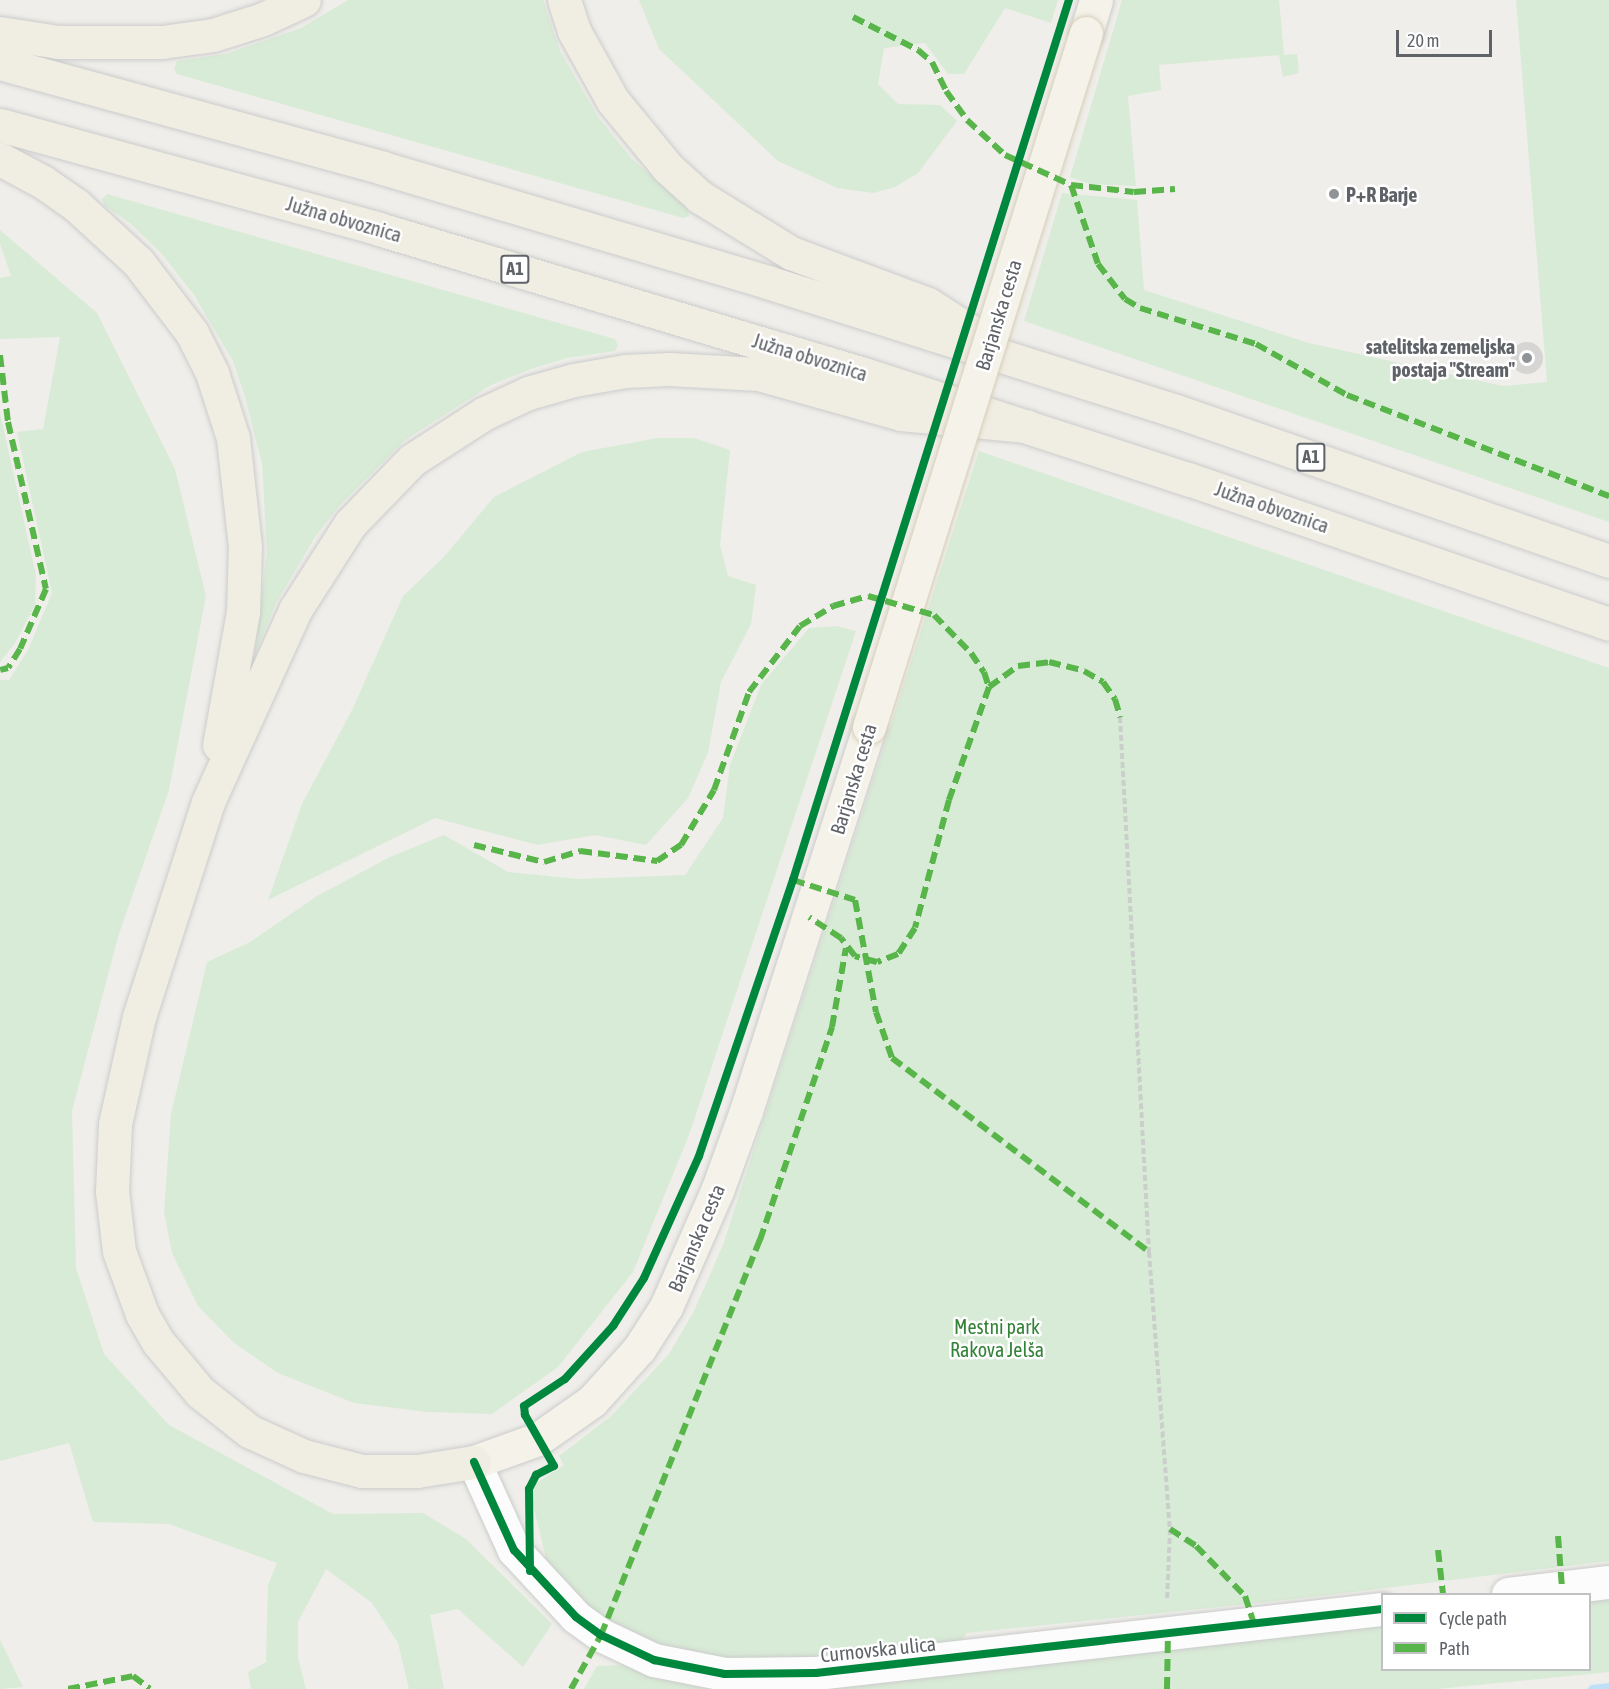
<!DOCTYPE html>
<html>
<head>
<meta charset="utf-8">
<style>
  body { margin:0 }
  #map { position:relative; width:1609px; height:1689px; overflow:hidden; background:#efeeea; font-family:"Asap Condensed",sans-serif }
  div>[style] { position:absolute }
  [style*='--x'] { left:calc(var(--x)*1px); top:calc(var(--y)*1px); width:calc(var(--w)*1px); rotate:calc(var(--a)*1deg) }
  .green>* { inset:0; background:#d8ebd6 }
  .stream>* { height:9px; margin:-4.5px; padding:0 4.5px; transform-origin:4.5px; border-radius:4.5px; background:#bfe0f9 }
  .building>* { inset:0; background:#d6d5d3 }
  .round { border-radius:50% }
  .path>* { height:4px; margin-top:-2px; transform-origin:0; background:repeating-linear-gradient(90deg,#cacfcc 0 6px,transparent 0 9px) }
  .roads { filter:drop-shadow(0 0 2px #cbcccc) drop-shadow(0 0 2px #cbcccc) }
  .street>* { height:33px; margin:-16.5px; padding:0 16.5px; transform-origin:16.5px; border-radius:16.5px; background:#fdfcfc }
  .primary>* { height:33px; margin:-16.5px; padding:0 16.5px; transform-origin:16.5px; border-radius:16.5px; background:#f4f2e9 }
  .highway>* { height:33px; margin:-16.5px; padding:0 16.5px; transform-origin:16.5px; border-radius:16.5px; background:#f0ede3 }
  .bridges { filter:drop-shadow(0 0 2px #d7ceb8) drop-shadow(0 0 2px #d7ceb8) }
  .primary-bridge>* { height:33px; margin:-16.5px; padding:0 16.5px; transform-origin:16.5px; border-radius:16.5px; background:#f4f2e9 }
  .quiet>* { height:6px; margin-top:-3px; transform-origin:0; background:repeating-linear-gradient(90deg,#58b549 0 12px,transparent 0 18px) }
  .cycleway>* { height:8px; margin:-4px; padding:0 4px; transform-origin:4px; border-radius:4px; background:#00873e }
  .dots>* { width:16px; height:16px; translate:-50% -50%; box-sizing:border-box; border:3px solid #fff; border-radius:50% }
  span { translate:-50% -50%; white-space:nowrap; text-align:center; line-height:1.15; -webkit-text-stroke:5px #fff; paint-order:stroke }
  .shield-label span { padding:2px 4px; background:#fff; border:2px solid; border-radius:4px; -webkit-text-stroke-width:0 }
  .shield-label { font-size:18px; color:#5f6368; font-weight:700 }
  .poi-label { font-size:20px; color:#5f6368; font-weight:700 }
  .left { translate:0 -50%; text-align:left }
  .right { translate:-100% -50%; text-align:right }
  .street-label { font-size:20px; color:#5f6368 }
  .park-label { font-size:20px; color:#348238 }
  .legend { position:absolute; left:1381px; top:1593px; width:210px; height:78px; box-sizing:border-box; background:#fff; border:2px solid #bfc1c3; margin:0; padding:8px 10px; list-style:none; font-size:18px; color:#5f6368 }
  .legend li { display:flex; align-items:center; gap:12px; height:30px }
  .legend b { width:30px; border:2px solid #bfc1c3 }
  .scale { position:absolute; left:1396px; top:30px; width:96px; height:27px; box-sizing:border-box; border:3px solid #5f6368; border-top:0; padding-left:8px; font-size:18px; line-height:21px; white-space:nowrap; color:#5f6368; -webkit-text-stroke:4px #fff; paint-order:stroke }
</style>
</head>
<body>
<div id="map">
  <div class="green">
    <div style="clip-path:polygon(348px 0,543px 0,560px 51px,598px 117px,632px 159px,687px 207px,689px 216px,683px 218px,177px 74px,174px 69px,177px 61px,226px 54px,301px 28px)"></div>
    <div style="clip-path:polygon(639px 0,1058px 0,1051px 23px,1005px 8px,964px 74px,948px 74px,925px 43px,884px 48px,878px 84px,898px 104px,940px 105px,957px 121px,918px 173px,895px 187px,873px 193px,837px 188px,778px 161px,659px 49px)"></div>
    <div style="clip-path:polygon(1122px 0,1279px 0,1284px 55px,1297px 54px,1299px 73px,1283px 77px,1279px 55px,1159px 65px,1161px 90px,1128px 96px,1136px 186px,1090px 184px,1070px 177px)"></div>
    <div style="clip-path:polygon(1516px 0,1609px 0,1609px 522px,1024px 321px,1062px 193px,1137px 200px,1144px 290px,1309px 343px,1503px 386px,1547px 382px)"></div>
    <div style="clip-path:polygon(107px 194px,615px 339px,618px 346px,615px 351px,567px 358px,528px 370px,491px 385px,405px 440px,339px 506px,315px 537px,276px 603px,255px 654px,267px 551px,262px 464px,245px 397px,233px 361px,194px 295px,161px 253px,130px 223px,105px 206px,102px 199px)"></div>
    <div style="clip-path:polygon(0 230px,97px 313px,175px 469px,206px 596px,169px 790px,118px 937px,72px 1111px,76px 1268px,104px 1354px,169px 1425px,333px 1514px,423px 1513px,466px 1539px,552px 1624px,523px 1667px,458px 1609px,430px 1615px,444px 1689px,409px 1689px,398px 1643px,372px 1603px,326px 1569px,298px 1622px,298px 1658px,306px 1689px,251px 1689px,248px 1672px,266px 1662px,268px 1585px,277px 1563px,169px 1524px,93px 1522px,69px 1443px,0 1461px,0 680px,9px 680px,28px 650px,52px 593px,17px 432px,43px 429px,60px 337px,0 339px,0 278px,11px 276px,0 244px)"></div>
    <div style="clip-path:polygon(0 413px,36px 575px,35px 605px,15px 643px,0 662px)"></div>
    <div style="clip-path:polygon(658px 438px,694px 438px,730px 450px,720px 545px,728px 576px,756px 585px,751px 624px,721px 682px,708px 753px,688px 798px,646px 845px,595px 835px,538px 845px,435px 818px,268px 900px,302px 804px,352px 710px,403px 596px,443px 558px,494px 497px,582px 452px)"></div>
    <div style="clip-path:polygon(979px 451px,1609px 668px,1609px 1561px,1295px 1599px,967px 1633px,959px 1643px,805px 1659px,724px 1659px,641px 1642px,595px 1614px,548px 1567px,532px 1500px,535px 1484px,564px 1465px,559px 1456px,610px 1417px,669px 1354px,693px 1313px,723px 1245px)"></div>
    <div style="clip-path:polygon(837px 626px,856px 631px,689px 1135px,633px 1272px,558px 1367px,492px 1414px,428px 1412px,354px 1403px,278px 1373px,234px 1343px,198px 1306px,172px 1253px,164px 1212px,171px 1114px,207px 962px,250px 942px,317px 896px,390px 857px,444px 835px,508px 872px,578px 879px,685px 875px,723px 818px,730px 765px,761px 685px,809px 628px)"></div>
    <div style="clip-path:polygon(1609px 1598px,1609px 1672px,1437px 1689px,584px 1689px,597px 1666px,1199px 1644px,1382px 1624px,1382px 1670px,1590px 1670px,1590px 1600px)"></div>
    <div style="clip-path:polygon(0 1640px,23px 1687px,0 1689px)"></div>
  </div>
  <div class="stream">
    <div style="--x:1592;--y:1689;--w:17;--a:-7"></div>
  </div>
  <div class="building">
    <div class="round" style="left:1511px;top:342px;width:32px;height:32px"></div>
  </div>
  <div class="path">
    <div style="--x:1120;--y:717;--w:536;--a:86.9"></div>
    <div style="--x:1149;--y:1252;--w:278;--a:85.7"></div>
    <div style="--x:1170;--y:1529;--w:71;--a:92.4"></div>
  </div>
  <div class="roads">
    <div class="street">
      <div style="--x:474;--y:1462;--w:97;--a:65.6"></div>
      <div style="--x:514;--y:1550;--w:91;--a:47.2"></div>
      <div style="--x:576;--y:1617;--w:31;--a:36"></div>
      <div style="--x:601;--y:1635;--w:59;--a:25.3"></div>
      <div style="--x:654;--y:1660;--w:72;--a:11.2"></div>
      <div style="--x:725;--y:1674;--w:91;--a:-0.6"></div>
      <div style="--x:816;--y:1673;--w:570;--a:-6.45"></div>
      <div style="--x:1508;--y:1594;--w:102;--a:-6.8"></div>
    </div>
    <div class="primary">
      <div style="--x:1086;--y:33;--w:34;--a:-73"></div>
      <div style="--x:474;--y:1462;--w:68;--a:-19.8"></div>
      <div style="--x:538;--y:1439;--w:66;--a:-35.1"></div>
      <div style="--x:592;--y:1401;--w:70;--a:-47.9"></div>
      <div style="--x:639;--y:1349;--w:50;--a:-57.3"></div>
      <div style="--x:666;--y:1307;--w:127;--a:-66.3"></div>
      <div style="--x:717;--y:1191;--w:85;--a:-70.1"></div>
      <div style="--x:746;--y:1111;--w:403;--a:-72.2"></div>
    </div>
    <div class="highway">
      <div style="--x:564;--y:0;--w:33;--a:72"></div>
      <div style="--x:574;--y:31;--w:80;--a:60.9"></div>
      <div style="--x:613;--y:101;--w:87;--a:50.6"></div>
      <div style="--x:668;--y:168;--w:43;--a:42.2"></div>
      <div style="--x:700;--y:197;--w:107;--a:31.6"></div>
      <div style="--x:791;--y:253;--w:146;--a:20.4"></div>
      <div style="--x:928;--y:304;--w:61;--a:32.9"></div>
      <div style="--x:0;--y:33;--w:59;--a:8.8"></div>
      <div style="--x:58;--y:42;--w:104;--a:0"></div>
      <div style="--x:162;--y:42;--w:51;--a:-7.8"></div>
      <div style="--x:213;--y:35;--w:52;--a:-17.7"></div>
      <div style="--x:263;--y:19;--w:45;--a:-24.9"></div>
      <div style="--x:0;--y:63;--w:397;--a:15.3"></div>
      <div style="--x:383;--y:168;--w:401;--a:16.5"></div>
      <div style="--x:767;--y:282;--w:429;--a:17.5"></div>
      <div style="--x:1176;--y:411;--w:458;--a:19.1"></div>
      <div style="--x:0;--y:125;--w:393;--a:15.3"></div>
      <div style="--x:379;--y:229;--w:506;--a:16.65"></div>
      <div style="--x:864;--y:374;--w:341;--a:18"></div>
      <div style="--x:1188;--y:479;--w:445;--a:19"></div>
      <div style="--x:0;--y:159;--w:49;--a:28.1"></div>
      <div style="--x:43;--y:182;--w:40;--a:34.9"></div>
      <div style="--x:76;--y:205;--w:84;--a:42.6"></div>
      <div style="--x:138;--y:262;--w:89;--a:52.7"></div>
      <div style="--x:192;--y:333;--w:45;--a:63.4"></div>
      <div style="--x:212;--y:373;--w:68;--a:72.1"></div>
      <div style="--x:233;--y:438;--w:109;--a:83.7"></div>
      <div style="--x:245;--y:546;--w:66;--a:91.7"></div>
      <div style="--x:243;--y:612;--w:135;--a:100.2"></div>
      <div style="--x:474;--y:1462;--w:58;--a:171"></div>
      <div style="--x:417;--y:1471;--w:55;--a:180"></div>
      <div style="--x:362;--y:1471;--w:60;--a:-165.5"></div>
      <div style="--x:304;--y:1456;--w:60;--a:-155.6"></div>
      <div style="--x:249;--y:1431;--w:63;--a:-141.5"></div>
      <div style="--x:200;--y:1392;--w:65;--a:-130"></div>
      <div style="--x:158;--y:1342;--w:32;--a:-120"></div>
      <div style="--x:142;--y:1314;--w:67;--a:-110.1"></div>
      <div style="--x:119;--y:1251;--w:60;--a:-96.7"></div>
      <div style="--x:112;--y:1191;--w:67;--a:-87.4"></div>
      <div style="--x:115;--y:1124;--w:110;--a:-77.4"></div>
      <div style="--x:139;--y:1017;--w:226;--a:-72.2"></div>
      <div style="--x:208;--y:802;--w:211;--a:-65.6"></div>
      <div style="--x:295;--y:610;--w:102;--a:-57.4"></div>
      <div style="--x:350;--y:524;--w:89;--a:-45.9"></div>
      <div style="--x:412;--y:460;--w:85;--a:-32.9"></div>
      <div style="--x:483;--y:414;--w:50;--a:-25"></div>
      <div style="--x:528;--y:393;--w:48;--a:-15.8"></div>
      <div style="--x:574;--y:380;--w:52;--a:-10"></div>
      <div style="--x:625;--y:371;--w:44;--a:-2.6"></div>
      <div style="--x:669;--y:369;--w:90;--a:3.2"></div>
      <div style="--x:759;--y:374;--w:148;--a:15.7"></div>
      <div style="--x:901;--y:414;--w:126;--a:5.5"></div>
    </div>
  </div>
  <div class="bridges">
    <div class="primary-bridge">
      <div style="--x:869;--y:727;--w:727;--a:-72.64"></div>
    </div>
  </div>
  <div class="quiet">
    <div style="--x:853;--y:17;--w:73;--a:26.9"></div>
    <div style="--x:918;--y:50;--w:18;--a:41"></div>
    <div style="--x:932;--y:62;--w:32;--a:64"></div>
    <div style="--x:946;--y:91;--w:36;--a:54"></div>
    <div style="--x:967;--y:120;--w:52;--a:42.6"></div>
    <div style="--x:1005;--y:155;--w:72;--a:24.4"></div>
    <div style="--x:1071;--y:185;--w:63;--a:6.3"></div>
    <div style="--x:1134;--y:192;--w:41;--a:-4.2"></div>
    <div style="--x:1071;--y:185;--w:83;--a:71.1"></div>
    <div style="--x:1098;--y:264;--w:44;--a:52.4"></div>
    <div style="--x:1125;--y:299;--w:17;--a:31"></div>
    <div style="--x:1140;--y:308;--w:121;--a:17.2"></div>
    <div style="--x:1256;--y:344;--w:104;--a:29.3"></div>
    <div style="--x:1347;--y:395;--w:281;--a:21.1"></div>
    <div style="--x:0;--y:355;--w:67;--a:83.2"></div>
    <div style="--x:8;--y:422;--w:171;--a:77.2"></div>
    <div style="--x:46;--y:589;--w:65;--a:113.4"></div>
    <div style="--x:20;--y:649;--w:22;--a:122"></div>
    <div style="--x:8;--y:668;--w:8;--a:166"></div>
    <div style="--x:989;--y:687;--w:36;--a:-36"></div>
    <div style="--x:1018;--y:666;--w:31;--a:-7"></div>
    <div style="--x:1049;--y:662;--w:36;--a:14"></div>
    <div style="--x:1084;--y:671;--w:22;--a:30"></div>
    <div style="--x:1103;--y:682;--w:21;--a:55"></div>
    <div style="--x:1115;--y:699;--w:19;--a:74"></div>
    <div style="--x:474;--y:845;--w:72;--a:13.7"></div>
    <div style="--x:544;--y:862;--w:38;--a:-17"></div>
    <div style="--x:580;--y:851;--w:78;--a:7.4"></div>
    <div style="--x:657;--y:861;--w:29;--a:-34"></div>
    <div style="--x:681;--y:845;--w:64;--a:-59"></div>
    <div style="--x:714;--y:790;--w:104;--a:-70.3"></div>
    <div style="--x:749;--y:692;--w:83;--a:-52.3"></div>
    <div style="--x:800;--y:626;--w:39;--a:-31"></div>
    <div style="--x:833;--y:606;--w:36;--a:-16"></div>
    <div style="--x:868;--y:596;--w:69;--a:16.1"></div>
    <div style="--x:934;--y:615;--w:53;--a:45.8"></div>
    <div style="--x:971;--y:653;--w:23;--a:56"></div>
    <div style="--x:984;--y:672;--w:16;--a:72"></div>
    <div style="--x:989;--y:687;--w:120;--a:109.5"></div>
    <div style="--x:949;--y:800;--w:132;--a:104.9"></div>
    <div style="--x:915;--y:928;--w:31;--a:123"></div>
    <div style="--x:898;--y:954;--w:22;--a:159"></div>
    <div style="--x:877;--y:962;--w:23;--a:-165"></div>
    <div style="--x:855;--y:956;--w:23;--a:-128"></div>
    <div style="--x:841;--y:938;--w:38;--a:-147"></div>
    <div style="--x:793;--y:880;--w:65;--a:17.9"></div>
    <div style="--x:855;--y:900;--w:114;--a:79.4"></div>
    <div style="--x:876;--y:1012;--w:49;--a:70.8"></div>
    <div style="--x:892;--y:1058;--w:322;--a:37"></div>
    <div style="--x:1170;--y:1529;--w:31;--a:33"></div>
    <div style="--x:1196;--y:1546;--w:70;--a:45.6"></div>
    <div style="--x:1245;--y:1596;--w:29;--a:72"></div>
    <div style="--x:1558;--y:1536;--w:52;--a:85.6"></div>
    <div style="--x:1438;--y:1550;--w:44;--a:83.5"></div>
    <div style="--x:68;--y:1689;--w:66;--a:-11.3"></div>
    <div style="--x:133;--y:1676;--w:21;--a:37"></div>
    <div style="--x:571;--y:1689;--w:62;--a:-60.9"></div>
    <div style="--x:601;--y:1635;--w:426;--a:-68.1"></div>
    <div style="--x:760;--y:1240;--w:225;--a:-71.3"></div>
    <div style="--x:832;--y:1027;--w:80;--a:-80"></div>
    <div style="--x:1167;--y:1689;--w:55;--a:-89"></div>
  </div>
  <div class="cycleway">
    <div style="--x:474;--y:1462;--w:97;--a:65.6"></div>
    <div style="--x:514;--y:1550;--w:91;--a:47.2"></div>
    <div style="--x:576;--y:1617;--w:31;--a:36"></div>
    <div style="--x:601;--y:1635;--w:59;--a:25.3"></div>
    <div style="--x:654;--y:1660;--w:72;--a:11.2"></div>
    <div style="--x:725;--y:1674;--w:91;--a:-0.6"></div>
    <div style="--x:816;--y:1673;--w:570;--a:-6.45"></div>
    <div style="--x:530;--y:1571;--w:82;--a:-90.7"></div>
    <div style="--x:529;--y:1489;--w:16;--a:-63"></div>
    <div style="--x:536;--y:1475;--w:20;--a:-27"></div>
    <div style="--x:554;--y:1466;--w:59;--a:-119.6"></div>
    <div style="--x:525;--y:1415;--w:9;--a:-96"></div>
    <div style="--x:524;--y:1406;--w:49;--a:-33.4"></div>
    <div style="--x:565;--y:1379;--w:72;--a:-47.8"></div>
    <div style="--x:613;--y:1326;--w:57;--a:-57.1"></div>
    <div style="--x:644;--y:1278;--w:134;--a:-65.7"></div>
    <div style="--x:699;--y:1156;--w:292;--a:-71.2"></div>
    <div style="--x:793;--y:880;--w:922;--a:-72.59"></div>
  </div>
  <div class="dots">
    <div style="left:1334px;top:194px;background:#919496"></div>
    <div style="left:1527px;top:358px;background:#919496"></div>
  </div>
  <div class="shield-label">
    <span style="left:515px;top:269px">A1</span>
    <span style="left:1311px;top:457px">A1</span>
  </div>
  <div class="poi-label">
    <span class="left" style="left:1346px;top:194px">P+R Barje</span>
    <span class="right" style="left:1515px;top:358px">satelitska zemeljska<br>postaja "Stream"</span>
  </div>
  <div class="street-label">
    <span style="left:344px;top:219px;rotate:16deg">Južna obvoznica</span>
    <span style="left:998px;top:315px;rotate:-73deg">Barjanska cesta</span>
    <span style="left:810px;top:357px;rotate:17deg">Južna obvoznica</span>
    <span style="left:1272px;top:507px;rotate:19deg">Južna obvoznica</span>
    <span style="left:853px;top:779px;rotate:-73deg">Barjanska cesta</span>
    <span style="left:696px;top:1238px;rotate:-67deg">Barjanska cesta</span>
    <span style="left:878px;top:1649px;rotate:-6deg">Curnovska ulica</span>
  </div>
  <div class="park-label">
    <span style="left:997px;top:1338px">Mestni park<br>Rakova Jelša</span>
  </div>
  <ul class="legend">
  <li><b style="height:8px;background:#00873e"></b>Cycle path</li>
  <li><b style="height:8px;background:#58b549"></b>Path</li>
  </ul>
  <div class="scale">20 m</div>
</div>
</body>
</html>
